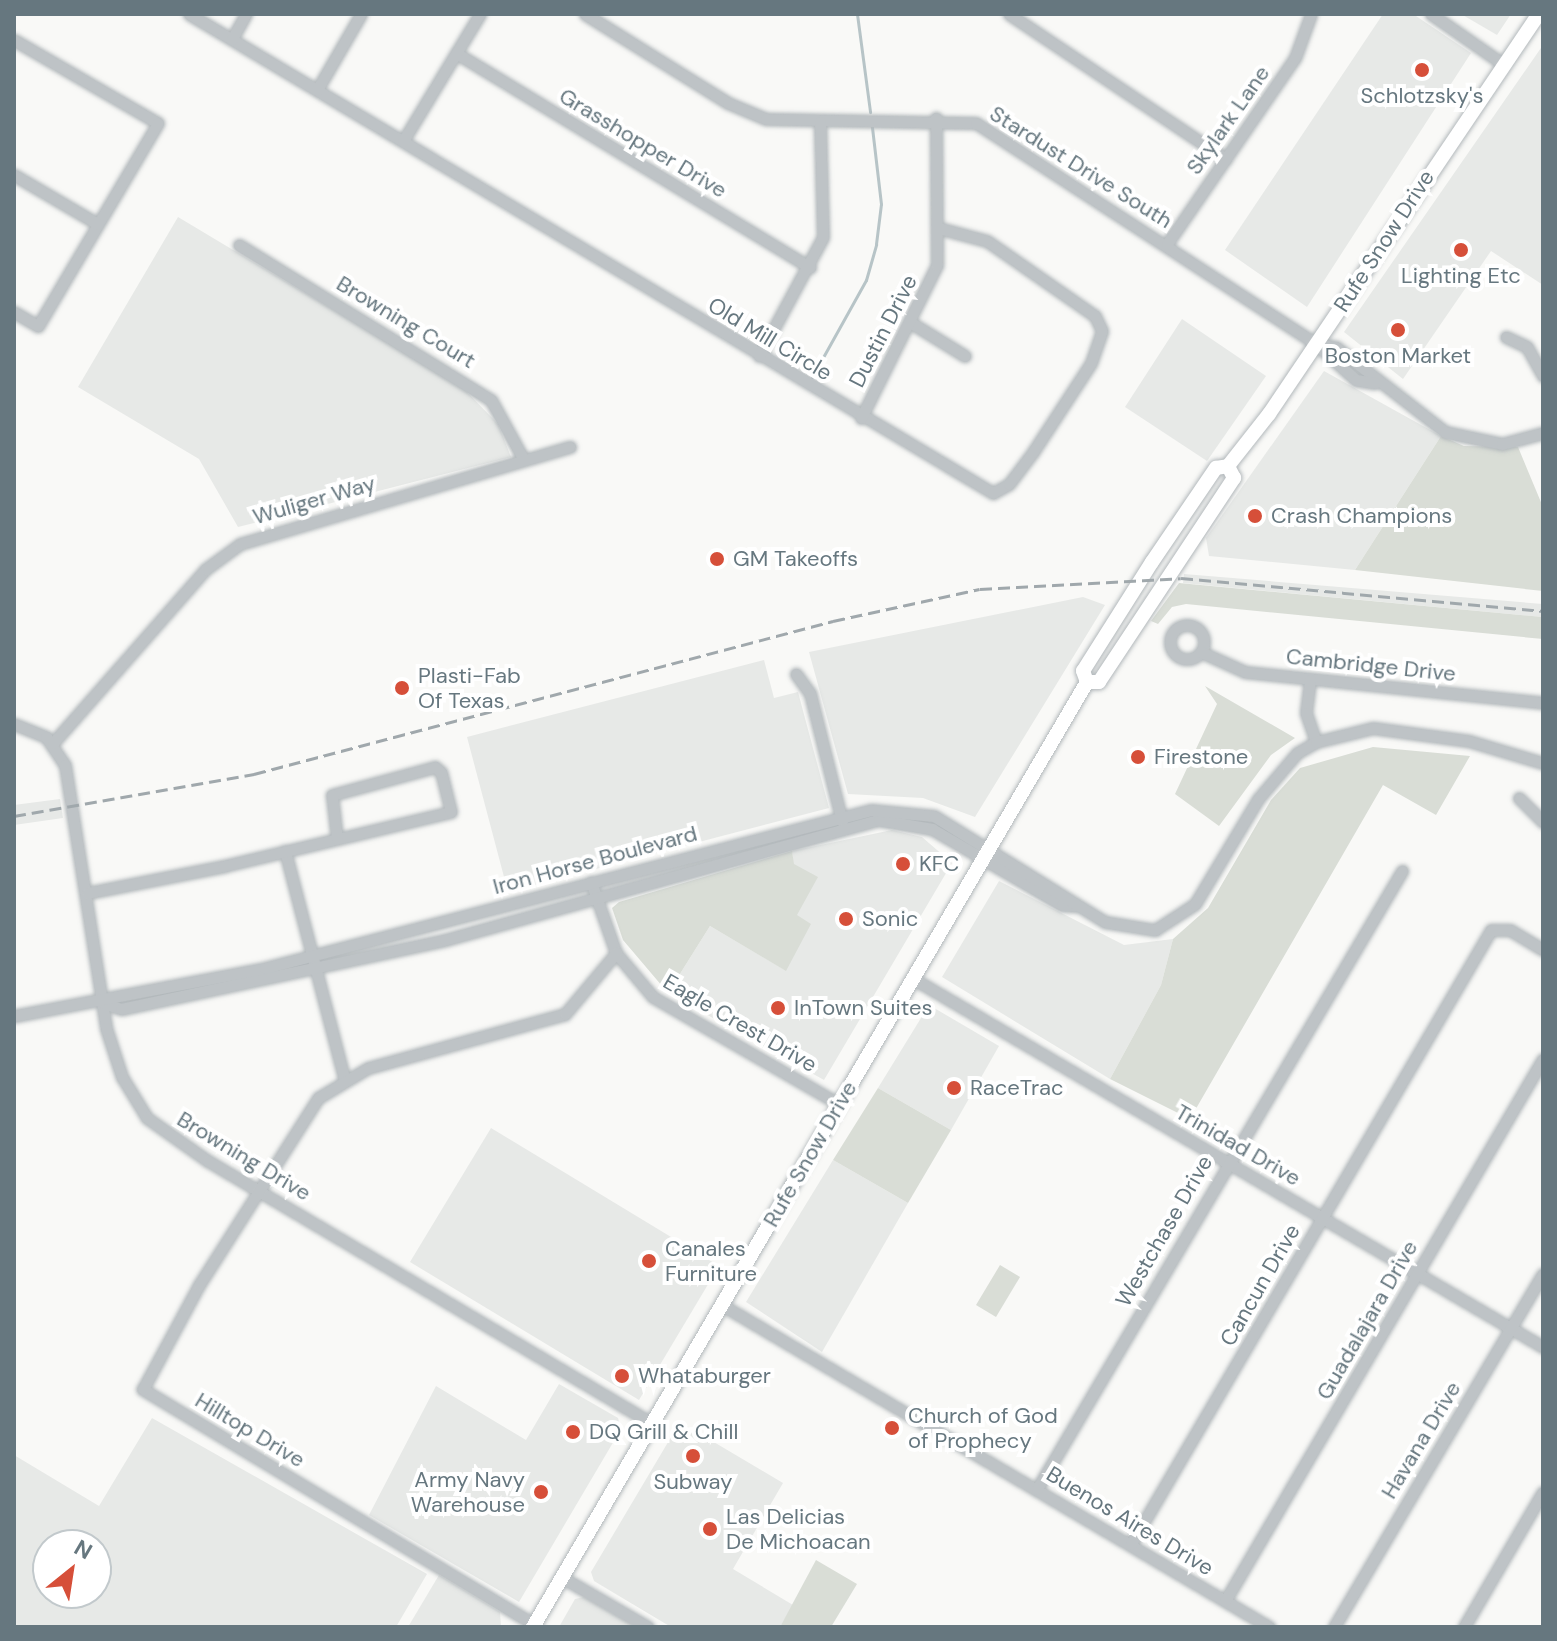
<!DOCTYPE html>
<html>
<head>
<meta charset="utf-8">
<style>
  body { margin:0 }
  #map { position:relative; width:1557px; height:1641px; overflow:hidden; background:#f9f9f7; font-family:"DM Sans",sans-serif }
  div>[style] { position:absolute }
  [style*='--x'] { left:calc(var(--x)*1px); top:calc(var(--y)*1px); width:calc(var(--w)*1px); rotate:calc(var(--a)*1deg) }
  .built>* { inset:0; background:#e7e9e7 }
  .green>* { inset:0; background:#d9ddd6 }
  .stream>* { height:3px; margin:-1.5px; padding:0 1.5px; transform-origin:1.5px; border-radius:1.5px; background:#b7c4c7 }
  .roads { filter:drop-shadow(0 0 2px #b2b8bb) drop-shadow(0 0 2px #b2b8bb) }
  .minor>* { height:11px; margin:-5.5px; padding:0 5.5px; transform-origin:5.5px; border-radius:5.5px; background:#bec3c6 }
  .minor>.ring { margin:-5.5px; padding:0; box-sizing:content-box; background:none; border:11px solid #bec3c6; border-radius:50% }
  .major>* { height:14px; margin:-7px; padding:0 7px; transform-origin:7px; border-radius:7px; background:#fff }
  .rail>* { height:3px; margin-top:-1.5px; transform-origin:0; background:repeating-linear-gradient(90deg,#a0a8ac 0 12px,transparent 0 18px) }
  .dots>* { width:22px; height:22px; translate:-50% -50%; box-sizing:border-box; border:4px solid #fff; border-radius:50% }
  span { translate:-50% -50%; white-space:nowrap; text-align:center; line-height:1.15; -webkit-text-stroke:8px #fff; paint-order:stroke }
  .poi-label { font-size:22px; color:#66777f }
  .left { translate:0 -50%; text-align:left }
  .right { translate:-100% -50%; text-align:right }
  .street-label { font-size:22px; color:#66777f }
  .frame { position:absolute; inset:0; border:16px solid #66777f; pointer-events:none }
  .north { position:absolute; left:32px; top:1529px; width:80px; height:80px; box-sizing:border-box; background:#fff; border:2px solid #c2c9cc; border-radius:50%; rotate:30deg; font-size:22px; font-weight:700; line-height:32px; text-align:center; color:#66777f }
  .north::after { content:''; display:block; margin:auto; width:28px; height:36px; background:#d64f39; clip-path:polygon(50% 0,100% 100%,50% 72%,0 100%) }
</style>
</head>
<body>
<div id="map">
  <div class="built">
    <div style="clip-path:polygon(1383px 14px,1413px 14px,1471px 53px,1307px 307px,1225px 250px)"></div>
    <div style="clip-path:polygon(1461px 14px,1511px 14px,1497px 35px)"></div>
    <div style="clip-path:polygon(1543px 45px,1543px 285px,1491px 251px,1403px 379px,1344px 332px)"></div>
    <div style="clip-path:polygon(178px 217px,462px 387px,498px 424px,511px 457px,238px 527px,199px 459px,78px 387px)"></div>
    <div style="clip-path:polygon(1182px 319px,1266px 376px,1207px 461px,1125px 407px)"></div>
    <div style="clip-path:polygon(1324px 371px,1441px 436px,1355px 570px,1209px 556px,1206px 538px)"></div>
    <div style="clip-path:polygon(1184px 574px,1543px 604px,1543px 617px,1183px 583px)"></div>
    <div style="clip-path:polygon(1083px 597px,1105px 605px,975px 817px,923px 798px,848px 794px,809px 652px)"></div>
    <div style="clip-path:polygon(764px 660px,774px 698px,798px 692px,829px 808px,508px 892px,467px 737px)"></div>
    <div style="clip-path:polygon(60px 799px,63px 818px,14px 825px,14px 805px)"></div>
    <div style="clip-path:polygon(892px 830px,922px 837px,952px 863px,824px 1080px,668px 993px,710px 926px,785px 970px,797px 915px,792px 851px)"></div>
    <div style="clip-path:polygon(999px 881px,1124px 945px,1173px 939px,1161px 985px,1110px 1079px,942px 977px)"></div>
    <div style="clip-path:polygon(929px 1005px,999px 1046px,951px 1130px,878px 1088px)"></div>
    <div style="clip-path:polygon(491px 1128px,719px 1266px,639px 1400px,410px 1262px)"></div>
    <div style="clip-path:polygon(833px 1160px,908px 1203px,822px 1352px,746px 1302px)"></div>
    <div style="clip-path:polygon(559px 1384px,618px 1418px,621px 1429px,519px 1602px,369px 1515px,436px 1386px,526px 1440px)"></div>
    <div style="clip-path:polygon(evenodd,152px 1418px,427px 1574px,396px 1627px,14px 1627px,14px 1455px,99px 1506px,152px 1418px,48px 1545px,96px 1545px,96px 1593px,48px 1593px,48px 1545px)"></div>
    <div style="clip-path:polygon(680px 1422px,783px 1483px,733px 1569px,793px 1605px,780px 1627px,671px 1627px,594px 1581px,591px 1572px)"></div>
    <div style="clip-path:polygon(439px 1575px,500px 1612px,501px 1627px,408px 1627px)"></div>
    <div style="clip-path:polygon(584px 1597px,636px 1627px,559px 1627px,575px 1599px)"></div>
  </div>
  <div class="green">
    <div style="clip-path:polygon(1441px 436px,1464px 446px,1518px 447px,1543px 507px,1543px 591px,1355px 570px)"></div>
    <div style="clip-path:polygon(1179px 583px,1543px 617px,1543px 639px,1186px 604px,1172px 607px,1158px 624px,1151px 621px)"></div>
    <div style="clip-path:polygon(1205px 686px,1295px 738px,1271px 755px,1219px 826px,1175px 794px,1217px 704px)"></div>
    <div style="clip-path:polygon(1373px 747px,1470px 756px,1436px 815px,1383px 785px,1190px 1119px,1110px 1079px,1161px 985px,1173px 939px,1208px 908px,1271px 800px,1300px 768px)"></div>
    <div style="clip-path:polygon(792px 851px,794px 864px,818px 877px,797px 915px,811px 924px,786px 971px,710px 926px,668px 993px,623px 940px,612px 908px,619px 902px)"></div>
    <div style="clip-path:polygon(878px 1088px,951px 1130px,908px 1203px,833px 1160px)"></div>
    <div style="clip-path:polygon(1000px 1265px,1020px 1277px,996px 1317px,976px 1305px)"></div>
    <div style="clip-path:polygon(816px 1560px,857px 1584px,831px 1627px,780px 1627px)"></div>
  </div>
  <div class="stream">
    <div style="--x:857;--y:14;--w:99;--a:82.4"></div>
    <div style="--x:812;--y:377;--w:111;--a:-60.9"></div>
    <div style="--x:866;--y:280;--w:37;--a:-74"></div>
    <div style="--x:876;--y:244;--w:40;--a:-82.9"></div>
    <div style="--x:881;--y:204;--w:78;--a:-96.7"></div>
  </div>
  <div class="roads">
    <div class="minor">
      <div style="--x:189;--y:14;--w:936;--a:30.79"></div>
      <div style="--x:993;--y:493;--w:18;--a:-29"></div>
      <div style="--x:1009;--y:484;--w:40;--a:-53"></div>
      <div style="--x:1033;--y:452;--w:106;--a:-56.9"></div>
      <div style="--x:1091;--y:363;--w:34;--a:-71"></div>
      <div style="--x:1102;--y:331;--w:17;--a:-115"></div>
      <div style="--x:1095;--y:316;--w:131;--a:-145.2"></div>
      <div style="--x:987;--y:241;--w:47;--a:-165.1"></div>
      <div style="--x:585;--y:14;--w:168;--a:31.9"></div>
      <div style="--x:728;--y:103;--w:41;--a:22.8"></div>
      <div style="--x:766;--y:119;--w:210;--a:1.1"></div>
      <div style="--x:976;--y:123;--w:406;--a:33"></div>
      <div style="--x:1316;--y:344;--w:20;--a:9"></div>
      <div style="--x:1336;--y:347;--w:138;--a:37.9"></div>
      <div style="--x:1445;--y:432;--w:58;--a:11.9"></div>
      <div style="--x:1502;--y:444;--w:42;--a:-15"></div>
      <div style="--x:1009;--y:14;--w:261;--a:33.8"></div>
      <div style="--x:1431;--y:14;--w:88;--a:34.8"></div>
      <div style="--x:232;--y:39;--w:29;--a:-61"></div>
      <div style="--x:14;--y:40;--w:166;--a:30"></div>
      <div style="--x:158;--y:123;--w:236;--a:120.6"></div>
      <div style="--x:38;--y:326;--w:28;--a:-150"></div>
      <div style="--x:456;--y:53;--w:414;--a:31.2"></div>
      <div style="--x:317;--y:90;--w:88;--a:-59.9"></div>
      <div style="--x:403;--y:141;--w:149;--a:-58.8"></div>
      <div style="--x:14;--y:175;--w:97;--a:30.3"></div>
      <div style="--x:1167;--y:244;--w:226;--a:-55.5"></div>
      <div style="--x:1295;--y:58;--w:47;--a:-70"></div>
      <div style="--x:239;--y:245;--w:296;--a:31.6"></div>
      <div style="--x:491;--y:400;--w:68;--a:61.2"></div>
      <div style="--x:913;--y:324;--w:61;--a:31.6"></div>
      <div style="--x:1506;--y:337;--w:23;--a:25"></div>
      <div style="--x:1527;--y:347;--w:33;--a:61"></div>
      <div style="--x:1316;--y:344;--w:54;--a:42"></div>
      <div style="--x:1356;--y:380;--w:19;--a:9"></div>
      <div style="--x:759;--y:356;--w:135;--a:-61.7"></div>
      <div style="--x:823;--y:237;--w:115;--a:-91.5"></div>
      <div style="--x:861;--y:418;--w:171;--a:-63.6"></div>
      <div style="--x:937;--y:265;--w:147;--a:-90.4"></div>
      <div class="ring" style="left:1170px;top:625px;width:23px;height:23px"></div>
      <div style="--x:1201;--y:652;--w:48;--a:24.4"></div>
      <div style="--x:1245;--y:672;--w:300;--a:5.9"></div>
      <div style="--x:796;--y:674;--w:24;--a:54"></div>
      <div style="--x:810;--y:693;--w:132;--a:76"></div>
      <div style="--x:1310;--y:680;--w:33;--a:97"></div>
      <div style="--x:1306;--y:713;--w:31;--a:71"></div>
      <div style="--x:14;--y:724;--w:35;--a:22"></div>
      <div style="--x:46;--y:737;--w:34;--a:56"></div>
      <div style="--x:65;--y:765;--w:266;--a:81.1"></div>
      <div style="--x:106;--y:1028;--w:52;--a:71.9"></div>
      <div style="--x:122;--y:1077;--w:48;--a:58.6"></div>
      <div style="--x:147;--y:1118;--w:75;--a:35.2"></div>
      <div style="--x:208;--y:1161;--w:517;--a:30.58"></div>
      <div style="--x:53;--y:743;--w:232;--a:-48.7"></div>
      <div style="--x:206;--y:569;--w:42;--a:-36.3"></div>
      <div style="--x:240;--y:544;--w:344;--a:-16.4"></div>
      <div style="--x:1519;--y:798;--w:34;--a:45"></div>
      <div style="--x:285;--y:851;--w:235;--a:75.4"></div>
      <div style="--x:591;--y:882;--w:75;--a:70.6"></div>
      <div style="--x:616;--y:953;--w:57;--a:49.9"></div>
      <div style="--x:653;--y:997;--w:215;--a:29.9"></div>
      <div style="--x:87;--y:893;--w:140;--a:-11.1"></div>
      <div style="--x:224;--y:866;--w:233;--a:-13.4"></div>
      <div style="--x:451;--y:812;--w:41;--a:-104"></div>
      <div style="--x:441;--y:772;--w:8;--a:-140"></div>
      <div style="--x:435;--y:767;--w:107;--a:164.8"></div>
      <div style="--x:332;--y:795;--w:44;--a:83.5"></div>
      <div style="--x:912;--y:978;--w:731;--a:30.32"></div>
      <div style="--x:103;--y:1003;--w:19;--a:18"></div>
      <div style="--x:121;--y:1009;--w:331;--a:-12"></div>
      <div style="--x:445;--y:940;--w:450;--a:-15.5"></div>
      <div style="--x:879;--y:820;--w:54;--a:9.6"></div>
      <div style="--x:932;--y:829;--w:151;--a:30.3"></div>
      <div style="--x:1062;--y:905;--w:16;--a:4"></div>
      <div style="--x:14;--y:1016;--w:256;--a:-10.8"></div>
      <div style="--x:265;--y:968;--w:626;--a:-14.61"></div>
      <div style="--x:871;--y:810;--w:63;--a:5.4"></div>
      <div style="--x:934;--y:816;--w:201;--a:31.8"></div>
      <div style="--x:1105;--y:922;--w:51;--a:9.1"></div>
      <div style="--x:1155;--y:930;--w:48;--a:-33"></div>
      <div style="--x:1195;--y:904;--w:122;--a:-59"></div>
      <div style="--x:1258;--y:799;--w:60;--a:-49.7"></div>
      <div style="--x:1297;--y:753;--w:22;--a:-30"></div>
      <div style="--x:1316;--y:742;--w:59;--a:-13.8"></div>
      <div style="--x:1373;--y:728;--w:97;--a:7.7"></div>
      <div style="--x:1469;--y:741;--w:77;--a:16.6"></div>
      <div style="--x:722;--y:1305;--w:635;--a:30.48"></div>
      <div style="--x:1037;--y:1489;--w:718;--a:-59.43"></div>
      <div style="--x:1131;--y:1544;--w:712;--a:-59.62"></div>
      <div style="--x:1491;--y:930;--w:19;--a:0"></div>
      <div style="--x:1510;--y:930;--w:39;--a:31"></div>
      <div style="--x:563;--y:1578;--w:98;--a:30"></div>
      <div style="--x:1225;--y:1601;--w:628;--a:-59.6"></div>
      <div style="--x:535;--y:1625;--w:458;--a:-149"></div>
      <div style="--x:143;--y:1389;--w:118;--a:-61.7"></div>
      <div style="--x:199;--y:1285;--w:222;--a:-57.5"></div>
      <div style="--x:318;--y:1098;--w:58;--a:-31"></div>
      <div style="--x:368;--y:1068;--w:204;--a:-15.3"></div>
      <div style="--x:565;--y:1014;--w:80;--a:-50.1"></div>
      <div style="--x:1334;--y:1627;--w:410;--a:-59.4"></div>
      <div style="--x:1464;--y:1627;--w:156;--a:-59.7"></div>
    </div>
    <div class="major">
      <div style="--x:1087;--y:682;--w:12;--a:-110"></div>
      <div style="--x:1083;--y:671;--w:129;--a:-57.7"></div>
      <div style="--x:1152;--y:562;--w:114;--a:-55.8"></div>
      <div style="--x:1216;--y:468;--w:12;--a:-9"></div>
      <div style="--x:1228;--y:466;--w:66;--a:-51.7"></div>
      <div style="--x:1269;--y:414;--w:483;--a:-56"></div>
      <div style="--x:1087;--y:682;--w:12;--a:0"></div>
      <div style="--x:1099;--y:682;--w:245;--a:-56.5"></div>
      <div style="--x:1234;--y:478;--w:13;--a:-117"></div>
      <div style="--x:533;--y:1627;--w:1095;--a:-59.62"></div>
    </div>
  </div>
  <div class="rail">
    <div style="--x:14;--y:816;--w:244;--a:-9.9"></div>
    <div style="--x:254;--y:774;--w:599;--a:-14.8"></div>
    <div style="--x:833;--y:621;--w:150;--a:-12.3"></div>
    <div style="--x:980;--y:589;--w:201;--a:-3.1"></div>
    <div style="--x:1181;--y:578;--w:364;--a:5.2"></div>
  </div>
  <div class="dots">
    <div style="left:1422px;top:70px;background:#d64f39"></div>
    <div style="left:1461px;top:250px;background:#d64f39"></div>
    <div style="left:1398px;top:330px;background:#d64f39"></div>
    <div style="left:1255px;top:516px;background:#d64f39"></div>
    <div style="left:717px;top:559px;background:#d64f39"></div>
    <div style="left:402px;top:688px;background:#d64f39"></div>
    <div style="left:1138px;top:757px;background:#d64f39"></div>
    <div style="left:903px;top:864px;background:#d64f39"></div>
    <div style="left:846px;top:919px;background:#d64f39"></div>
    <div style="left:778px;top:1008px;background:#d64f39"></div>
    <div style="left:954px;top:1088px;background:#d64f39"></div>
    <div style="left:649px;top:1261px;background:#d64f39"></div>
    <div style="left:622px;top:1376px;background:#d64f39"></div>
    <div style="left:892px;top:1428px;background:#d64f39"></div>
    <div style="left:573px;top:1432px;background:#d64f39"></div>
    <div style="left:693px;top:1456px;background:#d64f39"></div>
    <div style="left:541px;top:1492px;background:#d64f39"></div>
    <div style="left:710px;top:1529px;background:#d64f39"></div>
  </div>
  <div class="poi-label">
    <span style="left:1422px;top:96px">Schlotzsky's</span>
    <span style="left:1461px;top:276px">Lighting Etc</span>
    <span style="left:1398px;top:356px">Boston Market</span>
    <span class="left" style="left:1271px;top:516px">Crash Champions</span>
    <span class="left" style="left:733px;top:559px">GM Takeoffs</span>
    <span class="left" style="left:418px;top:688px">Plasti-Fab<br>Of Texas</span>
    <span class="left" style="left:1154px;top:757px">Firestone</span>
    <span class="left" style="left:919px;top:864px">KFC</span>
    <span class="left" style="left:862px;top:919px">Sonic</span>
    <span class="left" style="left:794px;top:1008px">InTown Suites</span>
    <span class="left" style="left:970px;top:1088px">RaceTrac</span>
    <span class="left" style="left:665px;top:1261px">Canales<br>Furniture</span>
    <span class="left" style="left:638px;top:1376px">Whataburger</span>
    <span class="left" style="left:908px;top:1428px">Church of God<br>of Prophecy</span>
    <span class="left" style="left:589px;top:1432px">DQ Grill &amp; Chill</span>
    <span class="right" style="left:525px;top:1492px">Army Navy<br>Warehouse</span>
    <span style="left:693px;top:1482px">Subway</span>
    <span class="left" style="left:726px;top:1529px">Las Delicias<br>De Michoacan</span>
  </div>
  <div class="street-label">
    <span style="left:1228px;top:120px;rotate:-55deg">Skylark Lane</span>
    <span style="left:643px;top:143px;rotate:31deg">Grasshopper Drive</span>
    <span style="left:1081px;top:167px;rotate:32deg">Stardust Drive South</span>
    <span style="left:1384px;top:241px;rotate:-57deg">Rufe Snow Drive</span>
    <span style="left:406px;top:322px;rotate:31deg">Browning Court</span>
    <span style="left:883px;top:331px;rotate:-63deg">Dustin Drive</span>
    <span style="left:770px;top:339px;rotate:31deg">Old Mill Circle</span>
    <span style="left:314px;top:500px;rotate:-16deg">Wuliger Way</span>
    <span style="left:1371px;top:665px;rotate:6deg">Cambridge Drive</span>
    <span style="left:595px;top:860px;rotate:-15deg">Iron Horse Boulevard</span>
    <span style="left:740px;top:1023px;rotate:30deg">Eagle Crest Drive</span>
    <span style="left:1238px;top:1145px;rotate:30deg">Trinidad Drive</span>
    <span style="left:810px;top:1154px;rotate:-60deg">Rufe Snow Drive</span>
    <span style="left:244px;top:1156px;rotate:31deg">Browning Drive</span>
    <span style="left:1164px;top:1231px;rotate:-60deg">Westchase Drive</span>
    <span style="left:1260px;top:1285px;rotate:-60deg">Cancun Drive</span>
    <span style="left:1367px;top:1320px;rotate:-60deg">Guadalajara Drive</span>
    <span style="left:250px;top:1430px;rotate:31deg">Hilltop Drive</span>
    <span style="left:1421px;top:1440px;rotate:-59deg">Havana Drive</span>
    <span style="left:1130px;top:1521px;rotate:31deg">Buenos Aires Drive</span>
  </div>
  <div class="frame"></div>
  <div class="north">N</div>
</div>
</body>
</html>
